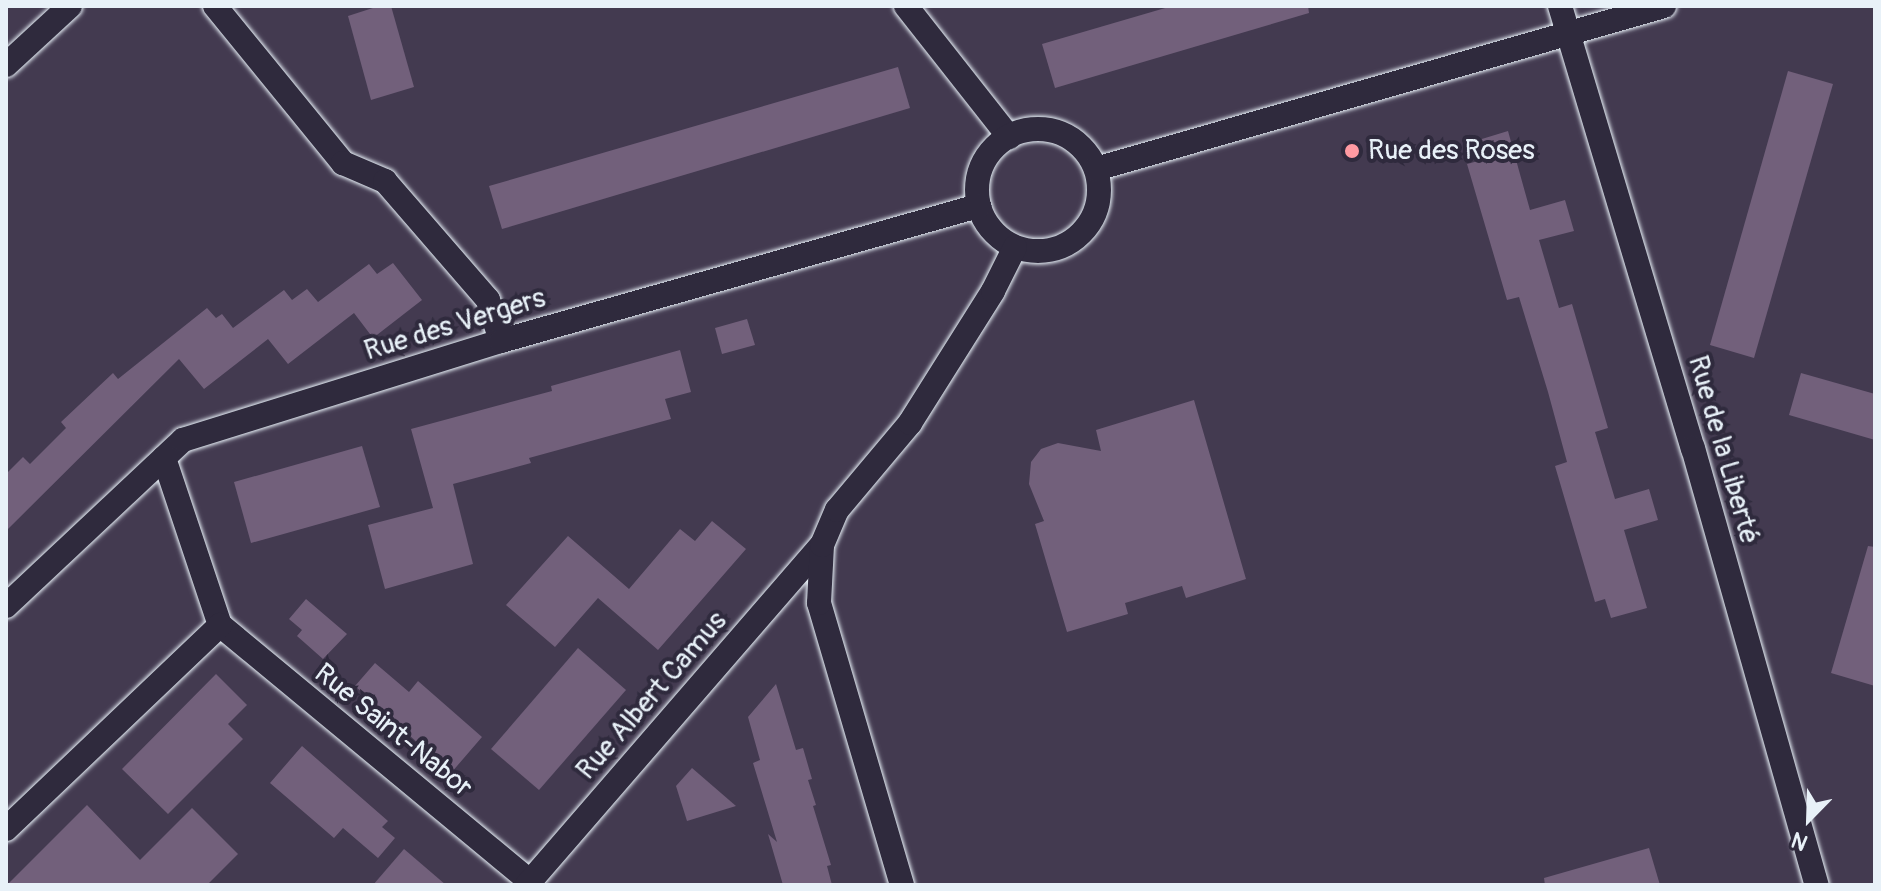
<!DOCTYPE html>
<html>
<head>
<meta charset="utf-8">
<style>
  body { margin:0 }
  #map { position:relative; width:1881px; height:891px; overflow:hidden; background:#433a50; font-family:Pangolin,sans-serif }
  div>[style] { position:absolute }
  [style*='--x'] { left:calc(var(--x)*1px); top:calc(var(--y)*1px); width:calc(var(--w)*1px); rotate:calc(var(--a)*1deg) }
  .building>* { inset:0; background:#72607b }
  .roads { filter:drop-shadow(0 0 2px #e8f1f8) drop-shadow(0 0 2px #e8f1f8) }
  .minor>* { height:24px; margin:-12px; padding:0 12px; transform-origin:12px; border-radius:12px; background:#2f2a3d }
  .minor>.ring { margin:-12px; padding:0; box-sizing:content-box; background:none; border:24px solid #2f2a3d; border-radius:50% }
  .dots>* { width:22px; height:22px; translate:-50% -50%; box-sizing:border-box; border:4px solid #2f2a3d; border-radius:50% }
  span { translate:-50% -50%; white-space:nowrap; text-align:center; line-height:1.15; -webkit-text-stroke:8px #2f2a3d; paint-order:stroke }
  .poi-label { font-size:28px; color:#e8f1f8 }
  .left { translate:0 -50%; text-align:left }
  .street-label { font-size:28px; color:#e8f1f8 }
  .frame { position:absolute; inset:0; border:8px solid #e8f1f8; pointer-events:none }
  .north { position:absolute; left:1769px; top:779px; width:80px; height:80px; -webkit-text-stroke:6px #2f2a3d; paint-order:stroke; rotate:203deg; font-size:22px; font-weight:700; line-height:32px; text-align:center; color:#e8f1f8 }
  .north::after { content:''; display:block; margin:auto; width:28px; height:36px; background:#e8f1f8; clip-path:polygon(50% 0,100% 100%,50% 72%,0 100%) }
</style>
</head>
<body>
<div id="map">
  <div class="building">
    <div style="clip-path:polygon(379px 6px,391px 6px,414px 87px,371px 100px,348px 16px)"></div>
    <div style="clip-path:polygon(1172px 6px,1308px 6px,1309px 13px,1055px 88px,1042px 44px)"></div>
    <div style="clip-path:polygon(898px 67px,910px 108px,502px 229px,489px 186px)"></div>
    <div style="clip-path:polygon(1788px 71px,1833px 84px,1754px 358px,1710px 345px)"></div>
    <div style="clip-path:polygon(1508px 131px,1530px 210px,1565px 200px,1574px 231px,1539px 240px,1559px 308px,1572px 304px,1608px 428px,1595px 432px,1615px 499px,1649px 489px,1658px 520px,1624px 530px,1647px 608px,1611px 618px,1605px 599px,1595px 602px,1555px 466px,1567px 462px,1548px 392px,1519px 297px,1507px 300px,1467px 164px,1478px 161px,1472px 142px)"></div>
    <div style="clip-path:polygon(393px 263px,422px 300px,373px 338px,354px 313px,288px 364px,268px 339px,204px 389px,179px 359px,6px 531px,6px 474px,23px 457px,30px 464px,66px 428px,61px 422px,113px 373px,118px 379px,207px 308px,216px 318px,222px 314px,233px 328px,284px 290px,292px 300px,307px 289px,318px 302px,369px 264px,377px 274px)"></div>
    <div style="clip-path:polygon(747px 319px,755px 345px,722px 354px,715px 328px)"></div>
    <div style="clip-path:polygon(680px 350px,691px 392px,665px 399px,671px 419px,529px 458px,531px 463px,453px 484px,473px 564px,385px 589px,368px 525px,433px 508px,411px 429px,552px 391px,551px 386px)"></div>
    <div style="clip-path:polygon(1801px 373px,1875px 394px,1875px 440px,1789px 415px)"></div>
    <div style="clip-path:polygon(1194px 400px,1246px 579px,1186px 598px,1182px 586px,1125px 603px,1128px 614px,1067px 632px,1035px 524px,1044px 521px,1029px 484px,1031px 462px,1041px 449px,1058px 443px,1101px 451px,1096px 430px)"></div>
    <div style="clip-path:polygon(362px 446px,380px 507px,251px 543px,234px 482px)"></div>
    <div style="clip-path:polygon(712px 521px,746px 549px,658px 650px,598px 598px,555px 647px,506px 605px,568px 536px,629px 589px,680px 529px,695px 541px)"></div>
    <div style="clip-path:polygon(1868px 546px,1875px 547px,1875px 686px,1831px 673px)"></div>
    <div style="clip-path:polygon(306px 599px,347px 634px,323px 659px,297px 636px,302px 630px,289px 619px)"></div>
    <div style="clip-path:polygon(578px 648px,626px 690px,539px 790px,491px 749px)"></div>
    <div style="clip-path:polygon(375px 663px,409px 692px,418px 681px,482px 737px,451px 773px,355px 686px)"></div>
    <div style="clip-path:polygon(216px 674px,247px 705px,228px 724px,243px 739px,168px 814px,122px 769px)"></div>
    <div style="clip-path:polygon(776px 684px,796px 750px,803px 748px,812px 779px,808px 780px,816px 805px,813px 806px,831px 865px,827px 866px,832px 885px,783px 885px,768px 834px,777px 842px,753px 763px,760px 760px,748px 717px)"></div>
    <div style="clip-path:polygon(302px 746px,388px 821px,382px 827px,395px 838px,378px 858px,343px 828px,334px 838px,270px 783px)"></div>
    <div style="clip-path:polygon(692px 768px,736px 806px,687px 821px,676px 786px)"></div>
    <div style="clip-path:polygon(87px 805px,140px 860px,192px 808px,238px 854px,207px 885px,7px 885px)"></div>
    <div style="clip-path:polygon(1649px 848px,1660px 885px,1545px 885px,1544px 878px)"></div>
    <div style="clip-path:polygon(404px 849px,446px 885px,373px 885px)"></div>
  </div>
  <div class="roads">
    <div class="minor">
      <div style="--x:215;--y:6;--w:203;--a:50.8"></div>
      <div style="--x:343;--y:163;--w:46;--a:23.2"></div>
      <div style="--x:385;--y:181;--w:157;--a:49.1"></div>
      <div style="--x:488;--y:300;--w:43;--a:72.4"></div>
      <div style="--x:906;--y:6;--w:167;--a:51.8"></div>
      <div style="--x:1560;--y:6;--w:462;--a:73.3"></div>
      <div style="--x:1693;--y:448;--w:454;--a:74.2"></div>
      <div style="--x:6;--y:65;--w:87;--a:-42.7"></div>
      <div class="ring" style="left:977px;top:129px;width:98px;height:98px"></div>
      <div style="--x:1096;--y:169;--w:591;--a:-16.01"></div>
      <div style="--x:164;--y:458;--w:176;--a:71.5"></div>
      <div style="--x:220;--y:625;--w:402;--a:39.6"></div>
      <div style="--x:6;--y:606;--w:243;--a:-43.2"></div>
      <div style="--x:183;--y:440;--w:333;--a:-17.3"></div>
      <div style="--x:501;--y:341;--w:497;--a:-15.8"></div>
      <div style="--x:6;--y:829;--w:296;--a:-43.6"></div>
      <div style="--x:527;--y:885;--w:450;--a:-49.1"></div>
      <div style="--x:902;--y:885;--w:294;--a:-106.4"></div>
      <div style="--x:819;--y:603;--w:58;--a:-87"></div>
      <div style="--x:822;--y:545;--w:38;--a:-67"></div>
      <div style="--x:837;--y:510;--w:114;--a:-50"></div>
      <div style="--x:910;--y:423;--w:156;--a:-57.8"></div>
      <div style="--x:993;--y:291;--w:49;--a:-63.4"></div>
    </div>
  </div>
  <div class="dots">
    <div style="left:1352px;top:151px;background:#ff9aa2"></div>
  </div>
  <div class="poi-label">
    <span class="left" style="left:1368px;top:151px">Rue des Roses</span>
  </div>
  <div class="street-label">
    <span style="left:455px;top:325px;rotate:-17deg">Rue des Vergers</span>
    <span style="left:1723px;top:450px;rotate:74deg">Rue de la Liberté</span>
    <span style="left:652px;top:696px;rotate:-49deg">Rue Albert Camus</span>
    <span style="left:393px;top:731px;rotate:39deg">Rue Saint-Nabor</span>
  </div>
  <div class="frame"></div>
  <div class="north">N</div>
</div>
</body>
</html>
